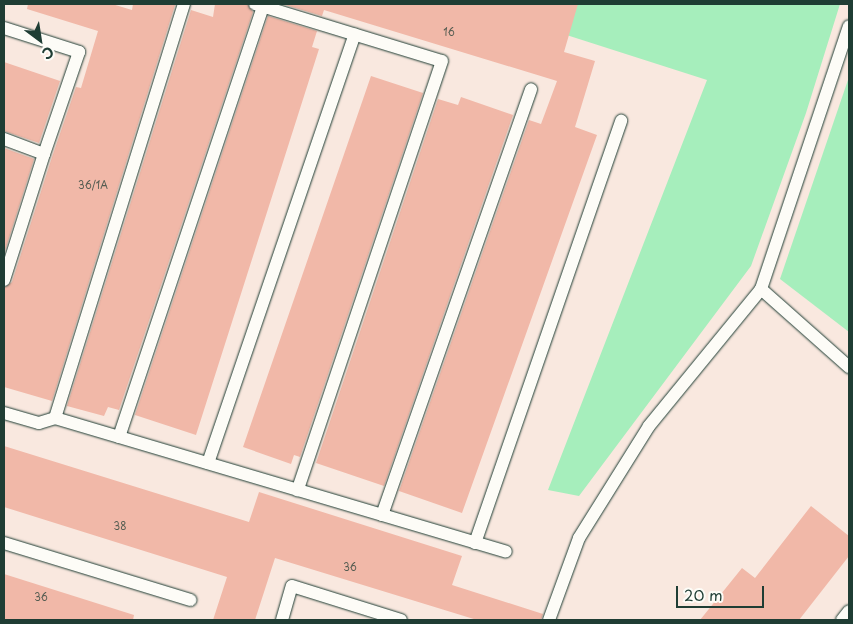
<!DOCTYPE html>
<html>
<head>
<meta charset="utf-8">
<style>
  body { margin:0 }
  #map { position:relative; width:853px; height:624px; overflow:hidden; background:#f9e8df; font-family:"Playpen Sans",sans-serif }
  div>[style] { position:absolute }
  [style*='--x'] { left:calc(var(--x)*1px); top:calc(var(--y)*1px); width:calc(var(--w)*1px); rotate:calc(var(--a)*1deg) }
  .green>* { inset:0; background:#a6eebc }
  .building>* { inset:0; background:#f1b8a8 }
  .roads { filter:drop-shadow(0 0 1px #1f3d34) drop-shadow(0 0 1px #1f3d34) }
  .service>* { height:12px; margin:-6px; padding:0 6px; transform-origin:6px; border-radius:6px; background:#fdfcf7 }
  span { translate:-50% -50%; white-space:nowrap; text-align:center; line-height:1.15; -webkit-text-stroke:4px #fdfcf7; paint-order:stroke }
  .number-label { font-size:10px; color:#545c51 }
  .number-label span { -webkit-text-stroke-width:0 }
  .frame { position:absolute; inset:0; border:5px solid #1f3d34; pointer-events:none }
  .north { position:absolute; left:15px; top:15px; width:50px; height:50px; -webkit-text-stroke:4px #fdfcf7; paint-order:stroke; rotate:149deg; font-size:14px; font-weight:700; line-height:20px; text-align:center; color:#1f3d34 }
  .north::after { content:''; display:block; margin:auto; width:18px; height:22px; background:#1f3d34; clip-path:polygon(50% 0,100% 100%,50% 72%,0 100%) }
  .scale { position:absolute; left:676px; top:586px; width:88px; height:22px; box-sizing:border-box; border:2px solid #1f3d34; border-top:0; padding-left:6px; font-size:15px; line-height:18px; white-space:nowrap; color:#1f3d34; -webkit-text-stroke:4px #fdfcf7; paint-order:stroke }
</style>
</head>
<body>
<div id="map">
  <div class="green">
    <div style="clip-path:polygon(470px 4px,840px 4px,806px 113px,751px 266px,579px 496px,548px 490px,707px 80px)"></div>
    <div style="clip-path:polygon(849px 77px,849px 332px,780px 279px)"></div>
  </div>
  <div class="building">
    <div style="clip-path:polygon(28px 4px,112px 4px,132px 10px,133px 4px,175px 5px,52px 401px,4px 387px,4px 288px,12px 282px,52px 157px,76px 87px,81px 88px,98px 31px,27px 9px)"></div>
    <div style="clip-path:polygon(215px 4px,247px 4px,253px 12px,119px 410px,108px 407px,104px 416px,67px 406px,191px 10px,213px 17px)"></div>
    <div style="clip-path:polygon(282px 4px,578px 4px,564px 52px,595px 61px,575px 127px,597px 135px,462px 513px,399px 491px,529px 120px,541px 124px,557px 81px,324px 10px,322px 16px)"></div>
    <div style="clip-path:polygon(268px 16px,317px 31px,312px 47px,319px 49px,196px 435px,135px 415px)"></div>
    <div style="clip-path:polygon(4px 62px,60px 81px,39px 143px,4px 131px)"></div>
    <div style="clip-path:polygon(371px 76px,423px 93px,300px 457px,294px 455px,291px 464px,243px 447px)"></div>
    <div style="clip-path:polygon(461px 97px,513px 115px,384px 486px,316px 463px,438px 99px,458px 105px)"></div>
    <div style="clip-path:polygon(4px 148px,34px 159px,4px 254px)"></div>
    <div style="clip-path:polygon(4px 446px,249px 522px,259px 492px,462px 556px,452px 585px,543px 614px,541px 620px,477px 620px,275px 558px,255px 620px,213px 620px,227px 577px,4px 507px)"></div>
    <div style="clip-path:polygon(811px 506px,849px 536px,849px 556px,799px 620px,700px 620px,742px 568px,755px 578px)"></div>
    <div style="clip-path:polygon(4px 574px,134px 615px,133px 620px,4px 620px)"></div>
  </div>
  <div class="roads">
    <div class="service">
      <div style="--x:255;--y:4;--w:195;--a:17"></div>
      <div style="--x:442;--y:61;--w:453;--a:108.6"></div>
      <div style="--x:4;--y:28;--w:79;--a:17.7"></div>
      <div style="--x:79;--y:52;--w:108;--a:108.9"></div>
      <div style="--x:44;--y:154;--w:43;--a:-159.4"></div>
      <div style="--x:4;--y:280;--w:132;--a:-72.4"></div>
      <div style="--x:761;--y:289;--w:118;--a:41.6"></div>
      <div style="--x:4;--y:413;--w:36;--a:16"></div>
      <div style="--x:39;--y:423;--w:17;--a:-17"></div>
      <div style="--x:55;--y:418;--w:470;--a:16.5"></div>
      <div style="--x:55;--y:418;--w:434;--a:-72.7"></div>
      <div style="--x:119;--y:437;--w:454;--a:-71.5"></div>
      <div style="--x:208;--y:463;--w:453;--a:-71.1"></div>
      <div style="--x:382;--y:515;--w:451;--a:-70.7"></div>
      <div style="--x:4;--y:543;--w:195;--a:17"></div>
      <div style="--x:475;--y:543;--w:447;--a:-70.9"></div>
      <div style="--x:282;--y:620;--w:35;--a:-74"></div>
      <div style="--x:292;--y:586;--w:114;--a:17.3"></div>
      <div style="--x:549;--y:620;--w:87;--a:-69.9"></div>
      <div style="--x:579;--y:538;--w:132;--a:-58"></div>
      <div style="--x:649;--y:426;--w:177;--a:-50.7"></div>
      <div style="--x:761;--y:289;--w:277;--a:-71.5"></div>
      <div style="--x:842;--y:620;--w:11;--a:-52"></div>
    </div>
  </div>
  <div class="number-label">
    <span style="left:449px;top:32px">16</span>
    <span style="left:93px;top:185px">36/1А</span>
    <span style="left:120px;top:526px">38</span>
    <span style="left:350px;top:567px">36</span>
    <span style="left:41px;top:597px">36</span>
  </div>
  <div class="frame"></div>
  <div class="north">С</div>
  <div class="scale">20 m</div>
</div>
</body>
</html>
